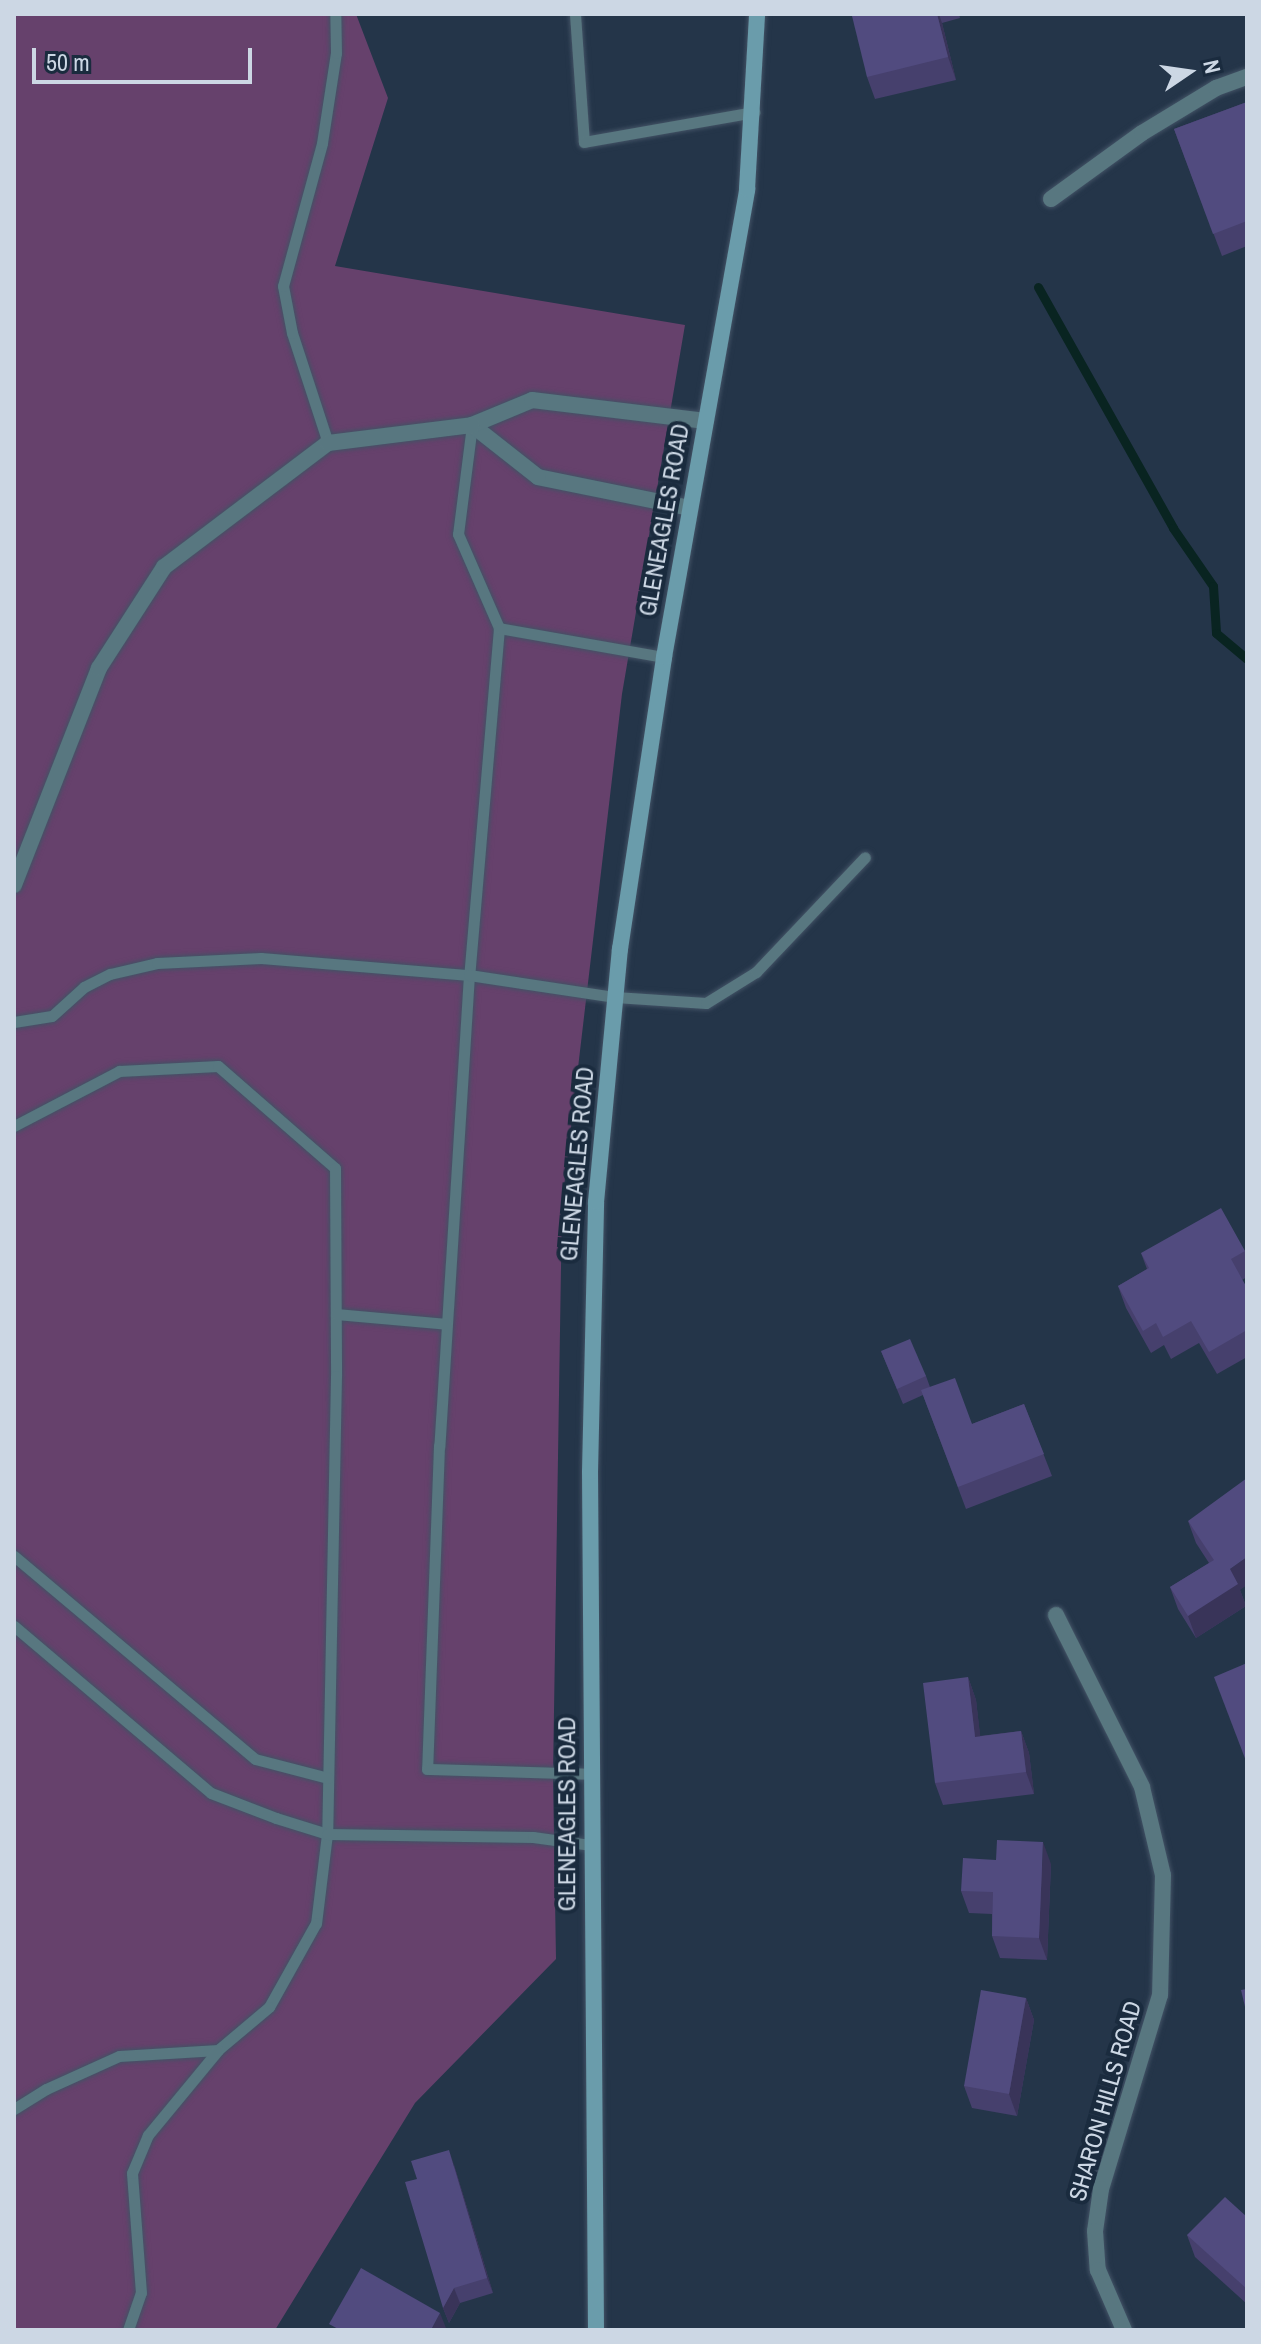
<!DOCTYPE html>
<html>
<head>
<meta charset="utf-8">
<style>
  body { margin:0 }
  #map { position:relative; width:1261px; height:2344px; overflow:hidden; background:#243549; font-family:"Archivo Narrow",sans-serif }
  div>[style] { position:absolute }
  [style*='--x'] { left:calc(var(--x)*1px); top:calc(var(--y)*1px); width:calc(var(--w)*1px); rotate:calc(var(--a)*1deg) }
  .green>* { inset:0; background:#66416c }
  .stream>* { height:9px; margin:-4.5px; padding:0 4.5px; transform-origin:4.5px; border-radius:4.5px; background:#092421 }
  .roads { filter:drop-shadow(0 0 2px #425265) drop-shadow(0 0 2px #425265) }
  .lane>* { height:11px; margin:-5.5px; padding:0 5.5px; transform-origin:5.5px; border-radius:5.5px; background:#587780 }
  .street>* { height:16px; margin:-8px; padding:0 8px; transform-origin:8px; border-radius:8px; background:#587780 }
  .secondary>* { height:16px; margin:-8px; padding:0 8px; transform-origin:8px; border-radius:8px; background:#6a9cab }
  .wall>* { inset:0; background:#46406d }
  .shaded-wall>* { inset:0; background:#393459 }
  .building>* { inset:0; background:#514b7f }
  span { translate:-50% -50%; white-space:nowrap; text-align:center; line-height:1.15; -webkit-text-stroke:8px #1a2b3e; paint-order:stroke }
  .street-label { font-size:24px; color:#ccd7e4 }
  .frame { position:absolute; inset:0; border:16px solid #ccd7e4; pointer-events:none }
  .north { position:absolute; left:1149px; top:32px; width:80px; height:80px; -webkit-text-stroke:6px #1a2b3e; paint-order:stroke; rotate:77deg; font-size:22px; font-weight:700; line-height:32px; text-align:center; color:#ccd7e4 }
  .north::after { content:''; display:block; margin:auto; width:28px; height:36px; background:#ccd7e4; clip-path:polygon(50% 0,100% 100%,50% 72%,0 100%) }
  .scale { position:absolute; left:32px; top:48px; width:220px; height:36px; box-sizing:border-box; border:4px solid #ccd7e4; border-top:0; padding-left:10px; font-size:24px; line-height:28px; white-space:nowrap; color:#ccd7e4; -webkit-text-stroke:6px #1a2b3e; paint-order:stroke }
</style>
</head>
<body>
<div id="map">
  <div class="green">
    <div style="clip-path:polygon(14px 14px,356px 14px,388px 98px,335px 266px,685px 325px,622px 694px,562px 1204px,553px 1775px,556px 1959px,415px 2103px,275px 2330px,14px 2330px)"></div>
  </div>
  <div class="stream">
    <div style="--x:1038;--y:287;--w:276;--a:60.7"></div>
    <div style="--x:1173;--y:528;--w:70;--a:55.4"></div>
    <div style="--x:1213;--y:586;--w:47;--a:86.3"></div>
    <div style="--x:1216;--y:633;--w:40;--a:40"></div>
  </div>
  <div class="roads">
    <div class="lane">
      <div style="--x:575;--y:14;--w:128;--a:86"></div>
      <div style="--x:584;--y:142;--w:173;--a:-10"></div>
      <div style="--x:472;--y:425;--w:110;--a:97.3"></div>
      <div style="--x:458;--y:534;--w:103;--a:66.4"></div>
      <div style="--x:499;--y:628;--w:348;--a:94.9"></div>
      <div style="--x:469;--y:975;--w:472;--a:93.6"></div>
      <div style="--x:439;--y:1446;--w:323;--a:92.1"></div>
      <div style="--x:427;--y:1769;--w:164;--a:1.7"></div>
      <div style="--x:328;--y:443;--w:116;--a:-108.1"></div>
      <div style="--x:292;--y:333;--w:48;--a:-100.8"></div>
      <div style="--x:283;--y:286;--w:148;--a:-74.7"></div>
      <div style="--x:322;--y:143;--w:91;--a:-81.2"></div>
      <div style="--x:336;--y:53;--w:39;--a:-91"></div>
      <div style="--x:499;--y:628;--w:168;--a:10"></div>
      <div style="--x:14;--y:1022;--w:38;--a:-9"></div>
      <div style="--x:52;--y:1016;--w:43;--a:-42.2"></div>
      <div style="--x:84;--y:987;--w:29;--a:-27"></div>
      <div style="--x:110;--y:974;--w:48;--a:-13.2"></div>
      <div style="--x:157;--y:963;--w:104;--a:-2.8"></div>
      <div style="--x:261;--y:958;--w:209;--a:4.7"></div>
      <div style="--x:469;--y:975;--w:148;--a:8.6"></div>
      <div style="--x:615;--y:997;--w:91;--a:3.8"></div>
      <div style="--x:706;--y:1003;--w:59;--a:-31.8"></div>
      <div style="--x:756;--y:972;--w:158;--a:-46.5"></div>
      <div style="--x:14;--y:1126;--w:119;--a:-27.6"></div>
      <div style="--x:119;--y:1071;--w:99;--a:-2.9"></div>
      <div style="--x:218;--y:1066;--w:155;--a:41.1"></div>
      <div style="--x:335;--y:1168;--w:208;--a:89.7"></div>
      <div style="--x:336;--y:1376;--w:458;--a:91.1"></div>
      <div style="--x:327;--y:1834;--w:90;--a:97"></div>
      <div style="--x:316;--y:1923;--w:96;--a:119.2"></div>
      <div style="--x:269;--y:2007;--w:67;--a:139.9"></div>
      <div style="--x:218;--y:2050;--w:99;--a:176.5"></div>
      <div style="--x:119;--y:2056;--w:80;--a:155.7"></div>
      <div style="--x:46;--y:2089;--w:38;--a:148"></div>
      <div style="--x:336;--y:1314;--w:111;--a:5.1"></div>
      <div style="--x:14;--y:1556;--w:315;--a:40.1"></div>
      <div style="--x:255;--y:1759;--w:75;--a:14.6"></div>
      <div style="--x:14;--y:1626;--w:258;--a:40.3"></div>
      <div style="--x:211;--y:1793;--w:70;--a:21"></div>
      <div style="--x:276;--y:1818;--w:53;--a:17.4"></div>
      <div style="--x:327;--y:1834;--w:206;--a:0.8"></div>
      <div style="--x:533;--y:1837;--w:59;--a:7.9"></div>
      <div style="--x:128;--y:2330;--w:39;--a:-71"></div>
      <div style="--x:141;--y:2293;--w:120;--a:-94.3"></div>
      <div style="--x:132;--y:2173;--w:41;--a:-67.2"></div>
      <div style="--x:148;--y:2135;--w:110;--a:-50.5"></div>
    </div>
    <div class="street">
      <div style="--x:1051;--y:199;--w:112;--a:-36"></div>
      <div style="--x:1142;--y:133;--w:87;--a:-31.3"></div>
      <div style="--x:1216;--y:88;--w:33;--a:-20"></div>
      <div style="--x:690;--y:508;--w:155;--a:-168.5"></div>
      <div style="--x:538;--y:477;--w:84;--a:-141.8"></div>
      <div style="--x:472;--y:425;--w:65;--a:-22.6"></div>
      <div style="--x:532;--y:400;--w:175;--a:6.9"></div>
      <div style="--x:14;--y:885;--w:233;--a:-68.6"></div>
      <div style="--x:99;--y:668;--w:120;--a:-57.2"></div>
      <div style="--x:164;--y:567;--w:206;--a:-37.1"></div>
      <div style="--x:328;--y:443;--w:145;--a:-7.1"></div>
      <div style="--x:1056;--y:1615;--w:192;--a:63.4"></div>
      <div style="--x:1142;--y:1787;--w:90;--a:76.6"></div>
      <div style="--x:1163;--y:1875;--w:120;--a:91.4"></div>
      <div style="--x:1160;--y:1995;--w:203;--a:106.9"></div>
      <div style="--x:1101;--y:2189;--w:42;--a:98.1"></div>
      <div style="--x:1095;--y:2231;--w:39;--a:86"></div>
      <div style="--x:1098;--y:2270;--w:65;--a:66.6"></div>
    </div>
    <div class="secondary">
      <div style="--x:596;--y:2330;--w:858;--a:-90.4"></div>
      <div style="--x:590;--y:1472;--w:270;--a:-88.7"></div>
      <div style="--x:596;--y:1202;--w:254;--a:-84.6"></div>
      <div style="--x:620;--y:949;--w:295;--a:-81.4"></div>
      <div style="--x:664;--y:657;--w:475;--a:-79.9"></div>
      <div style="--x:747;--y:189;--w:175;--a:-86.7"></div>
    </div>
  </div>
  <div class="wall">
    <div style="clip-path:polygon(862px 14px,959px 14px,960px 18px,942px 23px,956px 80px,875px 99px,867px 77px)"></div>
    <div style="clip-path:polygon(1247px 102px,1247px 246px,1222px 256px,1174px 129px)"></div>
    <div style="clip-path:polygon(1245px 1251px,1247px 1256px,1247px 1277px,1242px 1280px,1247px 1288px,1247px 1357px,1217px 1374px,1199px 1343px,1171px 1359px,1164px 1345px,1151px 1353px,1126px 1308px,1118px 1286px,1147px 1269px,1141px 1253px)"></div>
    <div style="clip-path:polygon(881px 1351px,926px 1376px,930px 1387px,972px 1424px,1024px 1404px,1052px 1476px,966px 1509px,923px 1395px,903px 1404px)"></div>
    <div style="clip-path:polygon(1188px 1521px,1240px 1590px,1246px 1606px,1196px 1638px,1178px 1609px,1170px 1587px,1209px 1563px,1196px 1543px)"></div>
    <div style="clip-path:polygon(968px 1677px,976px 1700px,980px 1736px,1021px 1731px,1029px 1753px,1034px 1794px,943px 1805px,935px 1783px)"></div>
    <div style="clip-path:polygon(1051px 1864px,1047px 1960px,1000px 1958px,992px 1936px,992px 1914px,969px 1913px,961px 1891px)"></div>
    <div style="clip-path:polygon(1026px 1998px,1034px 2020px,1017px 2116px,972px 2108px,964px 2086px)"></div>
    <div style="clip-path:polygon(454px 2165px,493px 2293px,460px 2303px,449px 2323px,443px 2308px)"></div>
    <div style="clip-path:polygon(1247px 2217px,1247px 2304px,1195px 2257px,1187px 2235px)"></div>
  </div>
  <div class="shaded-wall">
    <div style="clip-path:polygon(937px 14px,939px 14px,942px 23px,956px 80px,948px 57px)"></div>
    <div style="clip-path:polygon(1247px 1557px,1247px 1585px,1240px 1590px,1246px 1606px,1196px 1638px,1188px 1616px,1230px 1569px)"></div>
    <div style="clip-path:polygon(968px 1677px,976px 1700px,983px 1759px,975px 1737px)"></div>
    <div style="clip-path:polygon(1021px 1731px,1029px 1753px,1034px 1794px,1026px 1772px)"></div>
    <div style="clip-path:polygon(1043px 1842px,1051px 1864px,1047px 1960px,1039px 1938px)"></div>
    <div style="clip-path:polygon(1026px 1998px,1034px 2020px,1017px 2116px,1009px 2094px)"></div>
    <div style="clip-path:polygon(449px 2150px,454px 2165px,493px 2293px,487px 2278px)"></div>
    <div style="clip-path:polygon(454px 2288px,460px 2303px,449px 2323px,443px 2308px)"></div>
    <div style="clip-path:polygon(440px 2313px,446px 2328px,445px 2330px,431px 2330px)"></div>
  </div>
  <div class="building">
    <div style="clip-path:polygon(862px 14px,937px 14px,948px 57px,867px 77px,852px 16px)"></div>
    <div style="clip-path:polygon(1247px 102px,1247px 221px,1213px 234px,1174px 129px)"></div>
    <div style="clip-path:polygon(1221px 1208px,1245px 1251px,1231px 1259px,1247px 1288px,1247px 1330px,1209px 1352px,1191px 1321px,1163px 1337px,1156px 1323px,1143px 1331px,1118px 1286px,1149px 1268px,1141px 1253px)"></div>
    <div style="clip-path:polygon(910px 1339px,926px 1376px,897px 1389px,881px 1351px)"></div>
    <div style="clip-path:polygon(955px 1378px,972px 1424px,1024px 1404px,1044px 1454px,958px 1487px,921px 1390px)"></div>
    <div style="clip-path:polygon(1247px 1478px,1247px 1557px,1230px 1569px,1238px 1584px,1188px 1616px,1170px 1587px,1214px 1560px,1188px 1521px)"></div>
    <div style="clip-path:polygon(1247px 1663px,1247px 1760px,1246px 1761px,1214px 1677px)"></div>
    <div style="clip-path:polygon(968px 1677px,975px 1737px,1021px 1731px,1026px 1772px,935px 1783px,923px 1683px)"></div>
    <div style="clip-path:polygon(997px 1840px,1043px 1842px,1039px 1938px,992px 1936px,993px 1892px,961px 1891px,963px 1858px,996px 1860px)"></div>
    <div style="clip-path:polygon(1247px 1989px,1247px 2015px,1241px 1990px)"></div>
    <div style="clip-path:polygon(981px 1990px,1026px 1998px,1009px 2094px,964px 2086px)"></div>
    <div style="clip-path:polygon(449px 2150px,487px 2278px,454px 2288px,443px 2308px,405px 2182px,417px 2179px,411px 2161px)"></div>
    <div style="clip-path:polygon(1225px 2197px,1247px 2217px,1247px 2289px,1187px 2235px)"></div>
    <div style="clip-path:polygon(361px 2268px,440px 2313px,431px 2330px,340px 2330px,329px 2324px)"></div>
  </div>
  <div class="street-label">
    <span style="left:664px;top:520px;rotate:-80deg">GLENEAGLES ROAD</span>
    <span style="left:577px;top:1164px;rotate:-85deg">GLENEAGLES ROAD</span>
    <span style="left:567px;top:1814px;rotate:-90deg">GLENEAGLES ROAD</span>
    <span style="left:1105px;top:2101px;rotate:-74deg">SHARON HILLS ROAD</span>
  </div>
  <div class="frame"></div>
  <div class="north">N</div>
  <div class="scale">50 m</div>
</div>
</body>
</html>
